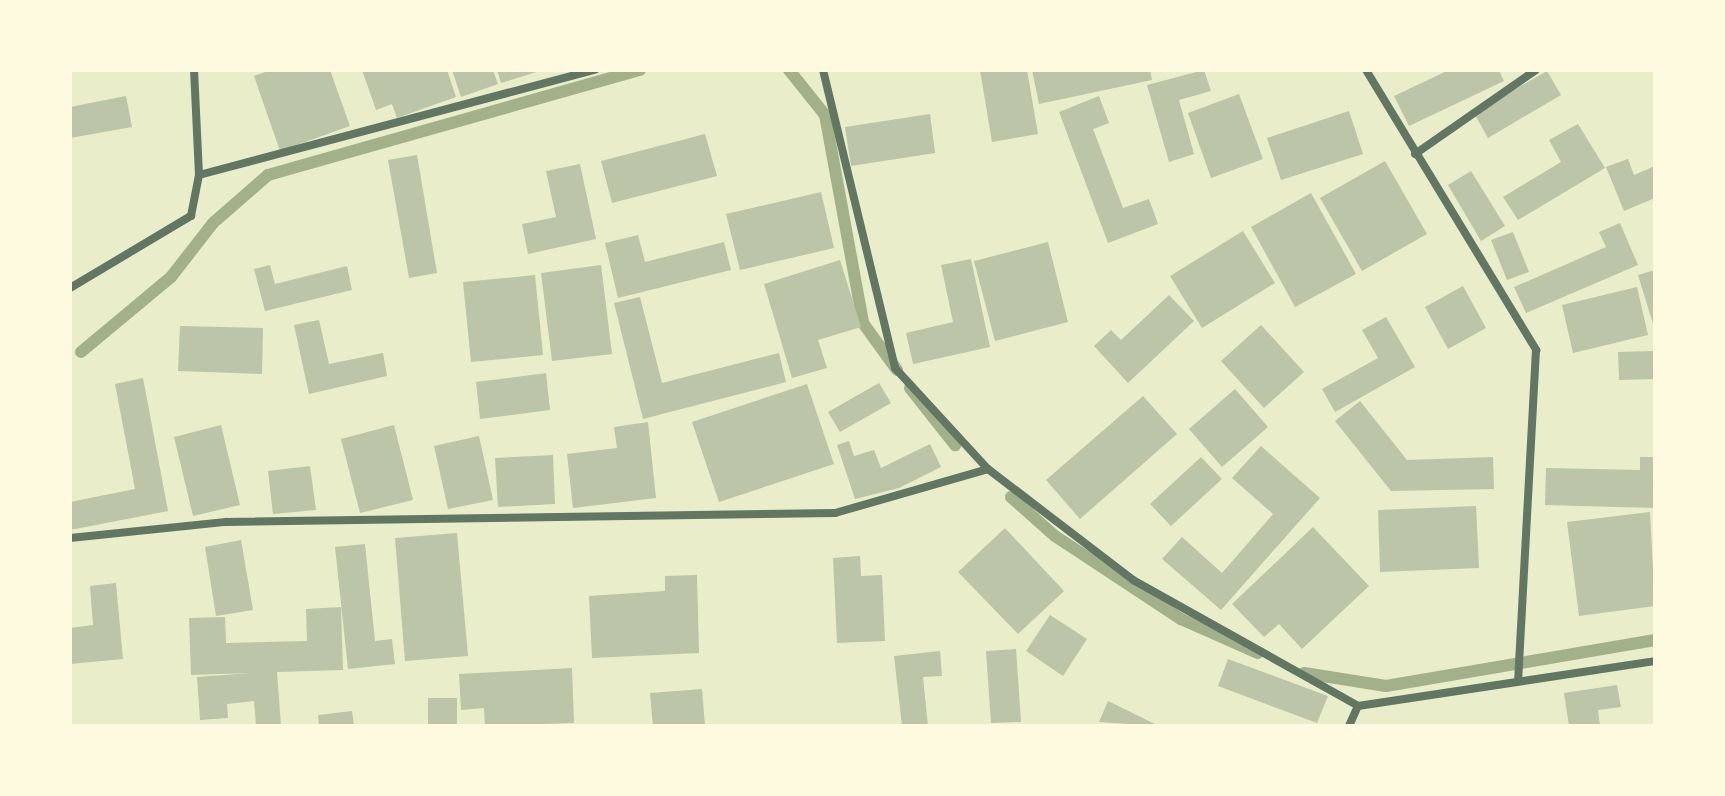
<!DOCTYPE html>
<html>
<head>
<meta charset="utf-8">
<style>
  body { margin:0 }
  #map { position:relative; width:1725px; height:796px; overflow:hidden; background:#e9edc9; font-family:Montserrat,sans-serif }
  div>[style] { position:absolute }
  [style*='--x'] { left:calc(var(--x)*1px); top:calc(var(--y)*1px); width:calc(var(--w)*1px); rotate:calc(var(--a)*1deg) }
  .stream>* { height:12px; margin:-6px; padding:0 6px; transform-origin:6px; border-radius:6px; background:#a3b18a }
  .building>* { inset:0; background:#bcc5a7 }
  .minor>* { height:8px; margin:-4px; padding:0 4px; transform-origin:4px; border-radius:4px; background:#617663 }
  span { translate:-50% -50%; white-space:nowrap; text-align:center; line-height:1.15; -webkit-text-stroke:6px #fefae0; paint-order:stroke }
  .frame { position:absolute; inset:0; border:72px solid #fefae0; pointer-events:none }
</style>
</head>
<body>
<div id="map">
  <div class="stream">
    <div style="--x:789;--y:70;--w:58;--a:51.3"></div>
    <div style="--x:825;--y:115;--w:211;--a:79.6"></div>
    <div style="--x:863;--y:323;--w:58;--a:54.1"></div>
    <div style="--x:81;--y:352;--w:117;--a:-39.8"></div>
    <div style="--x:171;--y:277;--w:68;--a:-52.1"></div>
    <div style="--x:213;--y:223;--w:73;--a:-41.1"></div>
    <div style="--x:268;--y:175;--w:387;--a:-15.8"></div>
    <div style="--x:910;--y:388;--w:73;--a:51.7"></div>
    <div style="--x:1011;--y:497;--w:59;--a:41.6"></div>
    <div style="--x:1055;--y:536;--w:151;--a:33.4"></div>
    <div style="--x:1181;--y:619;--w:84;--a:23.8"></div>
    <div style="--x:1304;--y:673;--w:83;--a:9"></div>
    <div style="--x:1386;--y:686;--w:273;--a:-9.7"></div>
  </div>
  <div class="building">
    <div style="clip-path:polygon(271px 70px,330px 70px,350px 126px,280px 151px,254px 76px)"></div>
    <div style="clip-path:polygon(362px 70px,447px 70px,456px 97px,397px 118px,392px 104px,376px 110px)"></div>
    <div style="clip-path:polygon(452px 70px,493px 70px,498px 84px,461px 97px)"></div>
    <div style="clip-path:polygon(497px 70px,540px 70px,540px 71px,501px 83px)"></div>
    <div style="clip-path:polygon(980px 70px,1027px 70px,1038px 134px,992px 142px)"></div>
    <div style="clip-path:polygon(1032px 70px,1150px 70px,1152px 80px,1039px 104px)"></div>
    <div style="clip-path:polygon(1204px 70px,1211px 91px,1179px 100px,1194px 154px,1169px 162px,1147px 85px)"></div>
    <div style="clip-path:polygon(1449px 70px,1499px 70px,1504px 81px,1409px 126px,1394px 96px)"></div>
    <div style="clip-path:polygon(1547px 71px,1561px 95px,1488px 138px,1474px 113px)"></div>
    <div style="clip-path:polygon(1239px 94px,1263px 159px,1211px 178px,1188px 113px)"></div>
    <div style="clip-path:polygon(126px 96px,132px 127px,70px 138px,70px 107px)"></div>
    <div style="clip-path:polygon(1099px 96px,1109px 123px,1093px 129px,1123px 208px,1149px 199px,1158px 224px,1108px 243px,1059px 112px)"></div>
    <div style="clip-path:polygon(1349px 111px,1363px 154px,1281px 180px,1267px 138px)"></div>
    <div style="clip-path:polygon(930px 114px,935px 153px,851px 166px,845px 127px)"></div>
    <div style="clip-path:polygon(1578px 124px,1605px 168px,1518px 220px,1503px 197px,1561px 162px,1549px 140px)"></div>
    <div style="clip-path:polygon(705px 134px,717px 176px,612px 203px,601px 161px)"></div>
    <div style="clip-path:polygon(417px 155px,437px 273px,409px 278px,388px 160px)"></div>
    <div style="clip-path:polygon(1628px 159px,1634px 175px,1655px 166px,1655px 198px,1624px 211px,1606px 167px)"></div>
    <div style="clip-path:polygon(1385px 161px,1427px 234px,1362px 271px,1320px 198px)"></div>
    <div style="clip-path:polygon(580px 164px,596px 239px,528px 254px,522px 224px,556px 217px,546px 171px)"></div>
    <div style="clip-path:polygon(1471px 171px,1505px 226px,1481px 241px,1448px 185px)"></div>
    <div style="clip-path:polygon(821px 192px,834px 248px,740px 270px,726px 214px)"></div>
    <div style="clip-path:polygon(1311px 193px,1356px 274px,1295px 307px,1251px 227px)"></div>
    <div style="clip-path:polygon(1620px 223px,1638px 265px,1526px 313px,1514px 287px,1606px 247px,1599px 232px)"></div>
    <div style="clip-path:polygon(1243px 231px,1275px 283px,1202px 328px,1170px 276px)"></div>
    <div style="clip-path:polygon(1513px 232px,1529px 272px,1507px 280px,1491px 240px)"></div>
    <div style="clip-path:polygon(638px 235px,645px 262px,724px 242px,731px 270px,618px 298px,605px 243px)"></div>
    <div style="clip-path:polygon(1048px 242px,1068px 322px,995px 341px,974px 261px)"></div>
    <div style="clip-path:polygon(971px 259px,990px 347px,913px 364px,906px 333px,953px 322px,941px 265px)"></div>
    <div style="clip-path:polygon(840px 260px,861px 327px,818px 340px,827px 368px,792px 378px,764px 284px)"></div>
    <div style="clip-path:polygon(270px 265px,275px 284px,347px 266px,352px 290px,265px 311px,254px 269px)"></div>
    <div style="clip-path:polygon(601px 265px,612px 354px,552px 361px,541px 273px)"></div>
    <div style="clip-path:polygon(1655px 270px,1655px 327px,1654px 327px,1638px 275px)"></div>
    <div style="clip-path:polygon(535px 275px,543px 355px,471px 362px,463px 282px)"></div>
    <div style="clip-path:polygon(1463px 286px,1486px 328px,1448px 349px,1425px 307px)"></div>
    <div style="clip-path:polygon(1637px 287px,1648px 335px,1573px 353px,1562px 305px)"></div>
    <div style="clip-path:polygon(1169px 295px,1194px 321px,1128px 383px,1094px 346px,1111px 330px,1121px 340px)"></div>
    <div style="clip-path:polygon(640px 297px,662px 383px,779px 353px,786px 382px,643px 419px,614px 303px)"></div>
    <div style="clip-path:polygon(1386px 317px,1415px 367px,1335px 412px,1322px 389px,1378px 358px,1362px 330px)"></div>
    <div style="clip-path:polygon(319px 320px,329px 364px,383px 353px,387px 376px,309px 394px,294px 325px)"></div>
    <div style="clip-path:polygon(1261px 325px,1304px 372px,1264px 408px,1221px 361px)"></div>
    <div style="clip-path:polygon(180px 326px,263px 328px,262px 374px,178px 371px)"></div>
    <div style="clip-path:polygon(1655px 351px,1655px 379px,1619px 380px,1618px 352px)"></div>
    <div style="clip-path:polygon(546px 373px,550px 410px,480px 419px,476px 382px)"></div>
    <div style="clip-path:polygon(143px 378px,168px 511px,70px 530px,70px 502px,135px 489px,115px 384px)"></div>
    <div style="clip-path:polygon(879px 383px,891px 403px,840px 432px,828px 412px)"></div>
    <div style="clip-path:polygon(807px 384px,834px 464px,719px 502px,692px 422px)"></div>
    <div style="clip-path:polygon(1235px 389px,1268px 427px,1222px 467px,1189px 429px)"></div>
    <div style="clip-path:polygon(1143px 396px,1177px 434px,1080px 519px,1046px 480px)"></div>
    <div style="clip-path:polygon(1360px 401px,1407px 460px,1493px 457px,1494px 489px,1391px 491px,1335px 421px)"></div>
    <div style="clip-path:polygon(648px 422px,656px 498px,573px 508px,567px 454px,617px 448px,614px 427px)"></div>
    <div style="clip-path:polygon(221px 425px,240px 505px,193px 516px,174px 437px)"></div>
    <div style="clip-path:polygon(394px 425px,413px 500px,360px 513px,341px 439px)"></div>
    <div style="clip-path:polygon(479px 436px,493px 500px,448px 509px,434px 446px)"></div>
    <div style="clip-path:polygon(849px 441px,854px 456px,874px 450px,881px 468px,930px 444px,941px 467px,899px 488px,855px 499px,837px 445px)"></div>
    <div style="clip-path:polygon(1261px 446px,1320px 498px,1221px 610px,1162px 559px,1182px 537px,1222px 573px,1273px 514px,1232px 478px)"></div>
    <div style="clip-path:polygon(553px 455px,555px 504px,498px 507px,495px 458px)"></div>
    <div style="clip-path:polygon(1201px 457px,1222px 479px,1171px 526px,1150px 504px)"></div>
    <div style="clip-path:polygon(1640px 457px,1655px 457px,1655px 508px,1545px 505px,1546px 468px,1640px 470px)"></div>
    <div style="clip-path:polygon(310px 466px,316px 510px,273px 514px,268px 471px)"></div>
    <div style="clip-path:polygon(1476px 506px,1479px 568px,1380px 572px,1378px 510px)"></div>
    <div style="clip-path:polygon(1650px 512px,1655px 606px,1579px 616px,1567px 522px)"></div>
    <div style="clip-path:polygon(1313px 527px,1369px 586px,1302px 649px,1279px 624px,1264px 637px,1232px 604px)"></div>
    <div style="clip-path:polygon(1005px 528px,1064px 591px,1018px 634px,958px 572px)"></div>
    <div style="clip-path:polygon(457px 533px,468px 656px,405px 661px,395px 538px)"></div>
    <div style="clip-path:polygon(241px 540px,253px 610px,216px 616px,205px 547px)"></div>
    <div style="clip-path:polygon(365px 544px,375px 641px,392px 639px,395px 664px,348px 669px,335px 547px)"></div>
    <div style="clip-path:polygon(860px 556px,861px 576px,882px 575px,885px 641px,837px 643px,833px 558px)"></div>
    <div style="clip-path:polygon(697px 575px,699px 653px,592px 658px,589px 596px,665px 591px,665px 576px)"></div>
    <div style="clip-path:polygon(116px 583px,123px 659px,70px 664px,70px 628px,93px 625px,90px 586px)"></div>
    <div style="clip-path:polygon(341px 607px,343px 670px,277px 672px,281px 726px,256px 726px,254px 701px,227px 704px,228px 718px,200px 720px,197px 677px,251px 673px,191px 675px,189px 618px,225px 617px,226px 643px,307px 641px,306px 609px)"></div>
    <div style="clip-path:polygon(1050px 615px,1087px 639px,1063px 676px,1026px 651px)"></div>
    <div style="clip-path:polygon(1016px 649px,1021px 722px,991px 723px,986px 651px)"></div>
    <div style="clip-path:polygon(940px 651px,942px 676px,923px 677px,928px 726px,902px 726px,894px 656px)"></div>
    <div style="clip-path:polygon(1228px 659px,1328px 696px,1317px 723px,1218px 686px)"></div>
    <div style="clip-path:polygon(572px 668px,574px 723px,485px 726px,484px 708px,461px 710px,459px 674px)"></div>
    <div style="clip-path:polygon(1617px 685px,1621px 707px,1598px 710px,1600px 726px,1569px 726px,1564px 693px)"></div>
    <div style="clip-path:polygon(702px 689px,705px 726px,653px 726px,650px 693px)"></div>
    <div style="clip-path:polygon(428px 698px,457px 698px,457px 726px,428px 726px)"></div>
    <div style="clip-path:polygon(1108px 701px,1159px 726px,1099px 722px)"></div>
    <div style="clip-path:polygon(352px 711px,354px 726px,319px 726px,318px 715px)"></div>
  </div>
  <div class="minor">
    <div style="--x:823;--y:70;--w:307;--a:76.4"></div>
    <div style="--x:895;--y:368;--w:137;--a:47.4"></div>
    <div style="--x:1366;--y:70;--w:328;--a:58.7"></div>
    <div style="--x:1536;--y:350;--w:331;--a:93.1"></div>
    <div style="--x:1415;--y:154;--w:147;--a:-34.8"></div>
    <div style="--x:199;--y:175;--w:410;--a:-14.9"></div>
    <div style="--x:70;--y:288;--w:141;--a:-30.8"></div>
    <div style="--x:191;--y:216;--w:42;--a:-79"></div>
    <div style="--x:199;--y:175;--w:105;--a:-92.7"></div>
    <div style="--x:70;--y:538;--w:157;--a:-5.9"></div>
    <div style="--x:226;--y:522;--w:609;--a:-0.85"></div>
    <div style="--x:835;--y:513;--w:159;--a:-16"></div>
    <div style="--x:988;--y:469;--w:183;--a:37.4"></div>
    <div style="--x:1133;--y:580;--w:258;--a:29.2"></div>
    <div style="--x:1349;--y:726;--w:22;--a:-66"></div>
    <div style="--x:1358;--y:706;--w:300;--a:-8.6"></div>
  </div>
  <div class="frame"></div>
</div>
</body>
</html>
